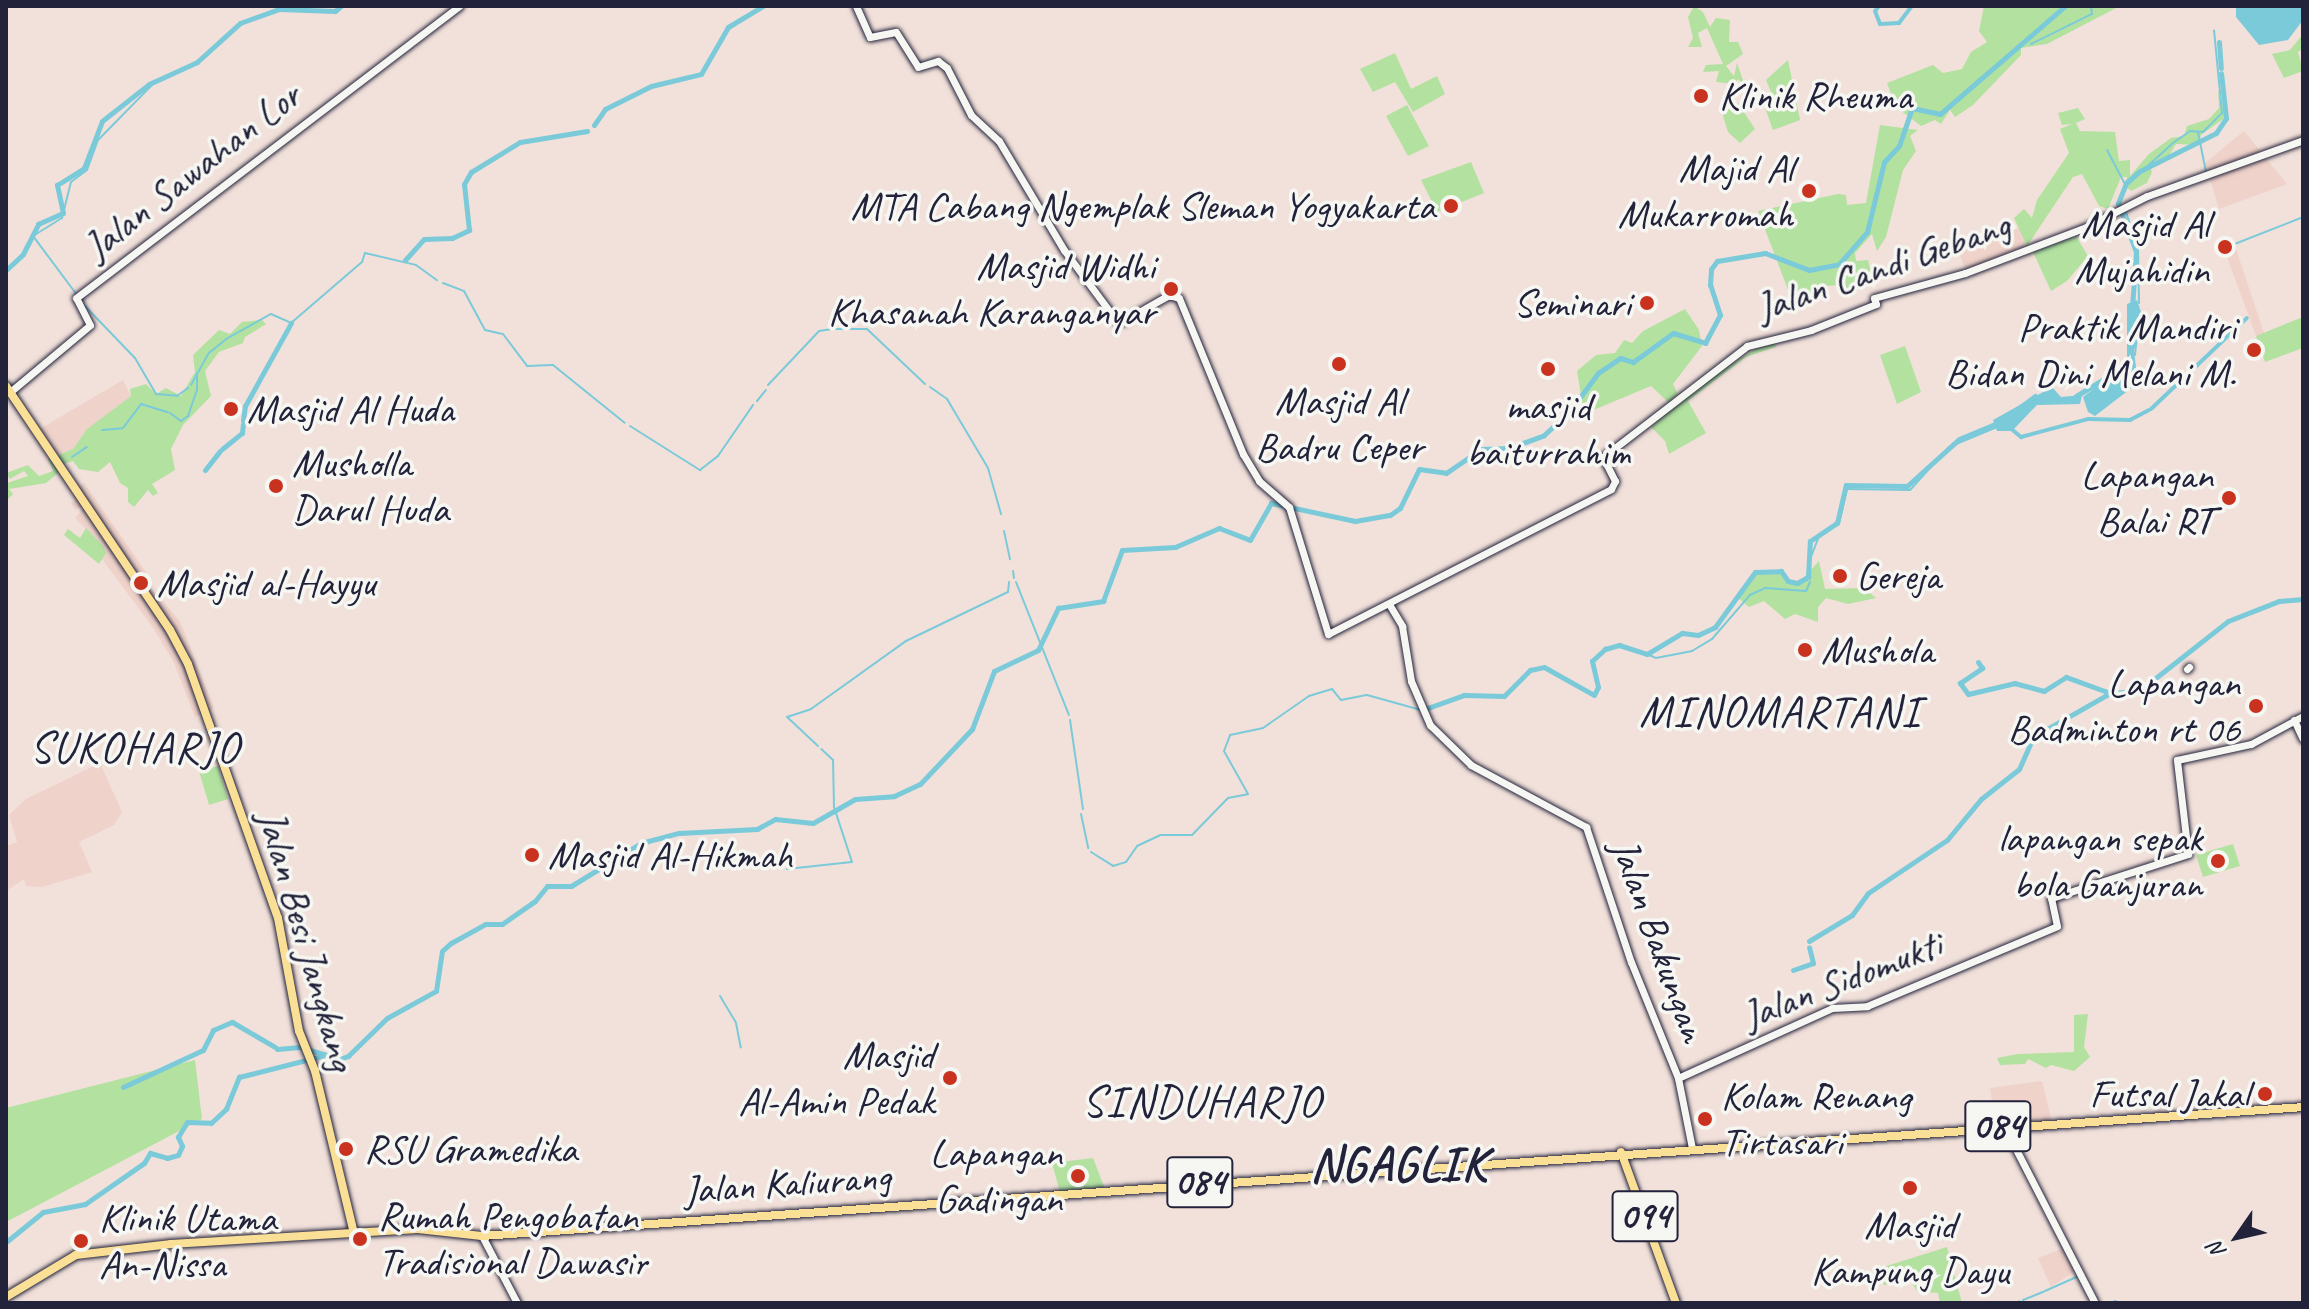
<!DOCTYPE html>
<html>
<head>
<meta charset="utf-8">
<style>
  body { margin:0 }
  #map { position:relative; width:2309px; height:1309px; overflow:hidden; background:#f2e1da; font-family:Caveat,sans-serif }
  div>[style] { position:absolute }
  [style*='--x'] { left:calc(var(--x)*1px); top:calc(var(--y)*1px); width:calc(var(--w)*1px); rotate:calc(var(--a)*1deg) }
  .built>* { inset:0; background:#efd2c9 }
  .green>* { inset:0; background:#b2e1a0 }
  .water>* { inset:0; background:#7bcad9 }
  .stream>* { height:2px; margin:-1px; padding:0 1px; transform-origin:1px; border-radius:1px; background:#7bcad9 }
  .canal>* { height:4px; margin:-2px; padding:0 2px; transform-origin:2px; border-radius:2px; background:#7bcad9 }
  .river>* { height:5px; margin:-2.5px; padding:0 2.5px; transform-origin:2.5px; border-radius:2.5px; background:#7bcad9 }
  .roads { filter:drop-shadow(0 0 2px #22223b) drop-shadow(0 0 2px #22223b) }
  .secondary>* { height:7px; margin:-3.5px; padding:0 3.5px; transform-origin:3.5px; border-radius:3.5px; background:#f6f6f2 }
  .primary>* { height:8px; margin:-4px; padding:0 4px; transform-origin:4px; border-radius:4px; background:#fadf96 }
  .dots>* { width:22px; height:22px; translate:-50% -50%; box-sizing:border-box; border:4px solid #f6f6f2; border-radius:50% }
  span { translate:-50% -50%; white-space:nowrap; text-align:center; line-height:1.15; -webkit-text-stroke:7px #f6f6f2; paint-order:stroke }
  .shield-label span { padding:2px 6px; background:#f6f6f2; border:2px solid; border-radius:6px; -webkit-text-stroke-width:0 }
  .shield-label { font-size:38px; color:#22223b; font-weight:700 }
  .poi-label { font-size:40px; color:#22223b }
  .left { translate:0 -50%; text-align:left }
  .right { translate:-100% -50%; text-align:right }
  .street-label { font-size:40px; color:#22223b }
  .quarter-label { font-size:44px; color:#22223b; letter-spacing:2px }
  .district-label { font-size:48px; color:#22223b; font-weight:700; letter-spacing:2px }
  .frame { position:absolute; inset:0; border:8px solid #22223b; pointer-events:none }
  .north { position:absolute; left:2197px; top:1197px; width:80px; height:80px; -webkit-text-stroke:6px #f6f6f2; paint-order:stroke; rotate:236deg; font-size:22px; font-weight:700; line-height:32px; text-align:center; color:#22223b }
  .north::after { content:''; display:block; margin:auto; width:28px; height:36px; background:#22223b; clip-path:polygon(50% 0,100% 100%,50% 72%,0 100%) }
</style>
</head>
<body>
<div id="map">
  <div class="built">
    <div style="clip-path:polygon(2244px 131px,2287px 184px,2219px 209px,2205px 163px)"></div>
    <div style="clip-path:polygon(2020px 228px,2029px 250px,1967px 274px,1958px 250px)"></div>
    <div style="clip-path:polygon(2234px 243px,2264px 333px,2256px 336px,2228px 260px,2225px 245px)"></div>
    <div style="clip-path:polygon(123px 380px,131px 396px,87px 429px,73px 449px,55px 456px,38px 430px)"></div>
    <div style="clip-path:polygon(84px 483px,153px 582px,149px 586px,180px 621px,214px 708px,195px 717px,174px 663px,154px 629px,102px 559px,103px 546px,75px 518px,85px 506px,75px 509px,71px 503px,79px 497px,75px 490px)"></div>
    <div style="clip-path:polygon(100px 763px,122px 812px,114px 825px,79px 842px,92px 872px,42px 887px,26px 886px,24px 879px,6px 891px,6px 846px,17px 842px,9px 815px,26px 799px)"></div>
    <div style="clip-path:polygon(2042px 1081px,2052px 1122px,1996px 1126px,1990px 1088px)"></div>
    <div style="clip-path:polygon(2064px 1248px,2075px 1271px,2051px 1287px,2038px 1258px)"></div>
  </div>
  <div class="green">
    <div style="clip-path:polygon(1694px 6px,1703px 12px,1710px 27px,1716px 18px,1730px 20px,1729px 42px,1738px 42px,1743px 54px,1726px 66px,1734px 76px,1737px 63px,1745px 86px,1738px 79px,1735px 84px,1716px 82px,1719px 71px,1703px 72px,1706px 65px,1723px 64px,1707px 28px,1698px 33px,1702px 47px,1688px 47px,1693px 38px,1688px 17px)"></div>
    <div style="clip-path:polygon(1984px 6px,2118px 7px,2047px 44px,2021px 48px,2021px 55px,1973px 105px,1955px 117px,1950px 110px,1941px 124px,1935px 120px,1921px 126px,1896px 107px,1887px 83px,1933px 65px,1943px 73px,1962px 69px,1971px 52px,1987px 42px,1979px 31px)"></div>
    <div style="clip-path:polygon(2303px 34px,2303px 49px,2298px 52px,2303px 71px,2284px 78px,2272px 54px,2290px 50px)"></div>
    <div style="clip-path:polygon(1395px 53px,1411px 89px,1437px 76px,1445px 94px,1413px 112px,1395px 82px,1373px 92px,1360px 69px)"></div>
    <div style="clip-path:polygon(1788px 60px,1800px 120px,1773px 130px,1764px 105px,1774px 99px,1766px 80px)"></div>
    <div style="clip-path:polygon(2218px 90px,2226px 117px,2201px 135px,2198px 145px,2176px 144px,2168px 157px,2149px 165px,2152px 172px,2147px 183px,2131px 191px,2125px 186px,2127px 177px,2121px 177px,2108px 209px,2099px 206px,2082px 174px,2073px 177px,2027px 246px,2014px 218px,2024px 209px,2032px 218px,2037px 200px,2069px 153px,2060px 129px,2072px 124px,2062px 125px,2058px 113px,2078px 108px,2085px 119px,2076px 123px,2080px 131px,2115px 132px,2119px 161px,2130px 160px,2130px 176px,2149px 154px,2171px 138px,2184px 136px,2187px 126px,2209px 119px,2219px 108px)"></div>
    <div style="clip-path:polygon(1738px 103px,1755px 129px,1740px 143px,1728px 132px,1722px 113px)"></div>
    <div style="clip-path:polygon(1407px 105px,1429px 146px,1408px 156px,1386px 116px)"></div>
    <div style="clip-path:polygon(1880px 125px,1918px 130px,1910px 136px,1916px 151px,1903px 170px,1886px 237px,1877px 251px,1872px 234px,1855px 253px,1856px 261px,1868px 260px,1872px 277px,1857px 291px,1844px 292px,1839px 285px,1826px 286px,1824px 293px,1790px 295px,1758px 211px,1838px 194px,1846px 195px,1847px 205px,1866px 203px)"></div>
    <div style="clip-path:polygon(1471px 162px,1484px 193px,1437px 212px,1421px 180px)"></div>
    <div style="clip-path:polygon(2076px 236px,2088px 256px,2067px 281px,2051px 291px,2033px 252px)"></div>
    <div style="clip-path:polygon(1685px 309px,1699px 330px,1702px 346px,1673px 384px,1678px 394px,1669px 403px,1651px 386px,1584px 414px,1577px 371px,1596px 355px,1615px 353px,1624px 340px,1632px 343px,1643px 331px)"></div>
    <div style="clip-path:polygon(2303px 317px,2303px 348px,2265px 362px,2256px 336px)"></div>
    <div style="clip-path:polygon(262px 320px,266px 324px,245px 337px,243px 343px,219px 352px,205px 371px,211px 396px,183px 425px,171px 449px,175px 470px,152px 484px,158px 493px,153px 496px,148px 490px,134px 507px,128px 502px,128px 488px,120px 483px,110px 462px,98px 472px,79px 469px,73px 461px,60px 465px,62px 470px,46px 483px,9px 489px,13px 494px,6px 501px,6px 513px,6px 487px,7px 483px,28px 476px,24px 471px,10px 479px,6px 473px,28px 465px,39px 476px,53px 471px,48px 459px,73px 449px,87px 429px,131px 396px,130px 389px,146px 384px,156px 394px,166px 388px,181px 396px,195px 372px,193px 355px,219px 330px,230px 334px,242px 322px)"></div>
    <div style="clip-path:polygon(1773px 338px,1776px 347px,1746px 357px,1688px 401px,1706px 433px,1669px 454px,1665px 441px,1651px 427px,1696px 386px)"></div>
    <div style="clip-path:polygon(1905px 346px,1921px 392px,1897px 404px,1880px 355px)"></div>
    <div style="clip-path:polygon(86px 528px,103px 546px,106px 553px,99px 564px,64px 535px,68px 529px,80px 538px)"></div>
    <div style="clip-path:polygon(1819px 561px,1825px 589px,1864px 588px,1876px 598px,1848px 604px,1826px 598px,1818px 607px,1818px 622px,1795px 614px,1785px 619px,1764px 601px,1749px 607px,1738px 598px,1756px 573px,1780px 572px,1787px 582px,1798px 584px)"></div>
    <div style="clip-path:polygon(218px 766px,228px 799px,209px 805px,199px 771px)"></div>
    <div style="clip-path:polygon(2233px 844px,2240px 866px,2203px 877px,2196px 855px)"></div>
    <div style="clip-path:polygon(2088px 1014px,2084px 1047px,2090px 1057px,2074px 1071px,2051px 1065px,2046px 1068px,2028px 1059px,2025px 1064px,2000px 1065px,1997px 1058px,2018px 1054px,2074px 1052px,2074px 1015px)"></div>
    <div style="clip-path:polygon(195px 1060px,202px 1119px,8px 1221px,6px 1108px)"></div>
    <div style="clip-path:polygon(1093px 1158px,1105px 1189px,1060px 1192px,1052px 1163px)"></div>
    <div style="clip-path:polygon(1947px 1247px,1962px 1303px,1940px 1303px,1938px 1293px,1917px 1291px,1910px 1280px,1884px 1285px,1877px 1269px)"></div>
  </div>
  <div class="water">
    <div style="clip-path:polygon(2236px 6px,2303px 6px,2303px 20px,2288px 40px,2259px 45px,2236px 17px)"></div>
    <div style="clip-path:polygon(2137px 300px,2142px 315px,2134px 351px,2138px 383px,2095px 416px,2088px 412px,2083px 397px,2127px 363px,2127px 304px)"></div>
    <div style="clip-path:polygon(2052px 387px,2061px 397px,2082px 395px,2080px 404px,2037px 405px,2012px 431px,1997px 431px,1993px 420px)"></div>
  </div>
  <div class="stream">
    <div style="--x:2031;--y:44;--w:68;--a:-26.2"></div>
    <div style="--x:2092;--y:14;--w:8;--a:-97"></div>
    <div style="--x:2198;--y:132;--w:41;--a:78.7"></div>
    <div style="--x:2107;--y:150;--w:41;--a:62.2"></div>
    <div style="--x:2126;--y:186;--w:64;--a:-42.5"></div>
    <div style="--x:2173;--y:143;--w:21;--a:-35"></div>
    <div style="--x:2190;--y:131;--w:13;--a:4"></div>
    <div style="--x:2203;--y:132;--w:27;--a:-45"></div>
    <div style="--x:2222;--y:113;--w:83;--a:-95.5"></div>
    <div style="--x:2126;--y:212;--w:39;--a:72"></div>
    <div style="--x:2138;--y:249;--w:54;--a:88.9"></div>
    <div style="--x:2227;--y:247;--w:82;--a:-21.5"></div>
    <div style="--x:443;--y:283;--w:22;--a:21"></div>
    <div style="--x:464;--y:291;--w:44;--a:61.7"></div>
    <div style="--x:485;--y:330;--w:18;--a:13"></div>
    <div style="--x:503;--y:334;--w:40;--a:53"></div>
    <div style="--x:527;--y:366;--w:26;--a:-2"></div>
    <div style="--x:553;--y:365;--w:92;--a:38.9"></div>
    <div style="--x:77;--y:295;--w:74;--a:-126.7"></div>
    <div style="--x:33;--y:236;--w:34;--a:-32"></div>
    <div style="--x:62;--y:218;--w:37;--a:-76"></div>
    <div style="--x:71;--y:182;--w:20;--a:-37"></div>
    <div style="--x:87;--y:170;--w:32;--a:-70"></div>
    <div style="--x:98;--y:140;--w:77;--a:-45.5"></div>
    <div style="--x:82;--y:303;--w:76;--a:46.1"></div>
    <div style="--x:135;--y:358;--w:42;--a:59.7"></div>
    <div style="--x:156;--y:394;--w:21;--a:5"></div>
    <div style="--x:177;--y:396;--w:14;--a:-36"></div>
    <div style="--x:835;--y:329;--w:32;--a:0"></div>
    <div style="--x:867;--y:329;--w:80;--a:43.5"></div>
    <div style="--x:2135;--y:355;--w:29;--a:-84"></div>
    <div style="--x:191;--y:385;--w:37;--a:-61"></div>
    <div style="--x:209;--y:353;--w:22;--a:-39"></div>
    <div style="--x:226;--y:339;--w:51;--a:-29.1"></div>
    <div style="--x:271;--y:314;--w:22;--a:24"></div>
    <div style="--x:291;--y:323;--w:94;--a:-40.7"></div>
    <div style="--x:362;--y:262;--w:9;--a:-72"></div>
    <div style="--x:365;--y:253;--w:52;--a:13.2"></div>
    <div style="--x:416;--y:265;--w:26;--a:36"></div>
    <div style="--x:768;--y:385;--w:74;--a:-46.6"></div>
    <div style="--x:819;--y:331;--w:13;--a:-9"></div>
    <div style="--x:930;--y:387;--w:21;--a:35"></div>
    <div style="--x:947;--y:399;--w:80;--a:59.3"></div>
    <div style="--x:988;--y:468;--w:48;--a:74.2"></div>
    <div style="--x:757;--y:401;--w:14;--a:-51"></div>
    <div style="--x:170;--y:413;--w:14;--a:36"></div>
    <div style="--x:181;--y:421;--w:9;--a:-36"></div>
    <div style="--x:188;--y:416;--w:28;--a:-71"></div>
    <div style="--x:197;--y:390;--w:17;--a:-90"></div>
    <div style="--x:630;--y:426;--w:83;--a:32.2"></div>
    <div style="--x:700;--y:470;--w:23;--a:-38"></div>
    <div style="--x:718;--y:456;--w:62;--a:-55.5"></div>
    <div style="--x:102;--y:430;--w:21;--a:-5"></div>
    <div style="--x:123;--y:428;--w:30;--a:-53"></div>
    <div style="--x:141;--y:404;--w:28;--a:17"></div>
    <div style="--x:72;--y:457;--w:18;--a:-34"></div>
    <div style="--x:1004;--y:531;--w:29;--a:78"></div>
    <div style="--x:1811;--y:557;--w:25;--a:-69"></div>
    <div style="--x:1820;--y:534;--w:21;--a:-28"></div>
    <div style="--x:1839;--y:524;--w:36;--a:-77"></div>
    <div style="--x:1847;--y:489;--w:63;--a:0.9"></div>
    <div style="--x:1910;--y:490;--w:58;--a:-47.8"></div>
    <div style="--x:1949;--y:447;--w:52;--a:-22.6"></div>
    <div style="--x:1013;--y:571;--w:7;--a:82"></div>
    <div style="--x:1016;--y:582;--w:143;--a:68.3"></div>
    <div style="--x:1647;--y:654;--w:10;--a:24"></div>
    <div style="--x:1656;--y:658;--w:37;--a:-11"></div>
    <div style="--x:1692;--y:651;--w:23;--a:-31"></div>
    <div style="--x:1712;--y:639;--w:58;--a:-49.2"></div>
    <div style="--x:1750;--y:595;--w:17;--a:-25"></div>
    <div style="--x:1765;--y:588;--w:41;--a:4.2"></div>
    <div style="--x:1806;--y:591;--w:10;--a:-66"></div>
    <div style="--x:1070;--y:720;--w:90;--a:81.7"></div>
    <div style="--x:818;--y:746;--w:42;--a:-136.9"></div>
    <div style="--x:787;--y:717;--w:25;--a:-18"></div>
    <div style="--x:811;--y:709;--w:117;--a:-35.6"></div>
    <div style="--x:906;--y:641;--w:113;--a:-25.7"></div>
    <div style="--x:1008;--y:592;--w:10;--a:-84"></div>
    <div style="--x:1081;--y:814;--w:35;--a:78"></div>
    <div style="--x:1091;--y:852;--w:26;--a:32"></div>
    <div style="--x:1113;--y:866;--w:14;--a:-17"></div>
    <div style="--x:1126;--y:862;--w:19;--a:-55"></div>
    <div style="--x:1137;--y:846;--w:26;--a:-25"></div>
    <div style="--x:1161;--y:835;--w:31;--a:0"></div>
    <div style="--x:1192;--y:835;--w:52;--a:-45.8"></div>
    <div style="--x:1228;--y:798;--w:20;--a:-11"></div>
    <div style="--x:1248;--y:794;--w:49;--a:-119.2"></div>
    <div style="--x:1224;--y:751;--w:17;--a:-69"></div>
    <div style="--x:1230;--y:735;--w:34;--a:-12"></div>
    <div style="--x:1263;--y:728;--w:56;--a:-34.8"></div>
    <div style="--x:1309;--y:696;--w:24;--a:-17"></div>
    <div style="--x:1332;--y:689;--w:14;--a:51"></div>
    <div style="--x:1341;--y:700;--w:26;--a:-11"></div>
    <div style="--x:1367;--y:695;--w:56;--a:15.5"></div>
    <div style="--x:787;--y:869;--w:65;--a:-6.1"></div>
    <div style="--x:852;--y:862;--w:58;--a:-108.1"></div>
    <div style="--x:834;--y:807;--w:47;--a:-91.2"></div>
    <div style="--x:833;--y:760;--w:16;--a:-137"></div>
    <div style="--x:720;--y:996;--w:31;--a:59"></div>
    <div style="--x:736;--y:1023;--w:25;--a:79"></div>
    <div style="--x:2045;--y:1291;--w:35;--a:-24"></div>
    <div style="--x:2023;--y:1300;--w:22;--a:-22"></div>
    <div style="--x:2016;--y:1303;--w:4;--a:-27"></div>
  </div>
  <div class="canal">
    <div style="--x:1879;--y:6;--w:6;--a:129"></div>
    <div style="--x:1875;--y:11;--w:14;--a:69"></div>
    <div style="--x:1880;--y:24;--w:19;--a:-3"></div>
    <div style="--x:1899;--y:23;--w:21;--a:-53"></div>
    <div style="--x:2151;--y:409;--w:132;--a:-43.5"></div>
    <div style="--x:2009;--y:427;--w:16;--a:40"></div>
    <div style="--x:2021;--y:437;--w:69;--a:-15"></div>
    <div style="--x:2088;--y:419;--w:42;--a:1.4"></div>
    <div style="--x:2130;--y:420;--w:21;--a:-28"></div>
  </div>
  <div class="river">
    <div style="--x:2219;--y:42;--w:26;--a:86"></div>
    <div style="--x:594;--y:125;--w:19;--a:-55"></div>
    <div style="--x:605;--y:109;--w:51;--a:-26.6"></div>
    <div style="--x:651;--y:86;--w:51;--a:-13.5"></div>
    <div style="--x:701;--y:74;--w:54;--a:-60.1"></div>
    <div style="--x:728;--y:27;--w:41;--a:-31"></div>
    <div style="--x:405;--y:260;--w:28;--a:-48"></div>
    <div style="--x:424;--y:239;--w:28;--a:-2"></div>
    <div style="--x:452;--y:238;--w:19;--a:-25"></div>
    <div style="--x:469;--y:230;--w:46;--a:-96.2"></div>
    <div style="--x:464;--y:184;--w:14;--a:-60"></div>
    <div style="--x:471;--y:172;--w:57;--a:-31.5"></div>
    <div style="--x:520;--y:142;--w:68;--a:-9.3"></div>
    <div style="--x:6;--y:270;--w:23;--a:-43"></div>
    <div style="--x:23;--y:254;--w:34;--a:-63"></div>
    <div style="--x:38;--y:224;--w:27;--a:-24"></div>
    <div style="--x:63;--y:213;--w:29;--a:-102"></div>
    <div style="--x:57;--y:185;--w:32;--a:-32"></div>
    <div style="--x:84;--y:168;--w:50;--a:-69"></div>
    <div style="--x:102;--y:121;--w:60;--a:-38.2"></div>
    <div style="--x:149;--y:84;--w:53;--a:-24.6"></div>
    <div style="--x:197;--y:62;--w:58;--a:-42.2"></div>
    <div style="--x:240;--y:23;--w:41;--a:-19.7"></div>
    <div style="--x:279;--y:9;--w:56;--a:2"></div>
    <div style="--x:335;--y:11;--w:8;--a:-40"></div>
    <div style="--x:2132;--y:307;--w:55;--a:-85.8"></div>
    <div style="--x:2136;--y:252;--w:52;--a:-110.2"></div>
    <div style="--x:2118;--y:203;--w:22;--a:-68"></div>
    <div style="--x:2126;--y:183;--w:18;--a:-41"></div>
    <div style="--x:2140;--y:171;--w:85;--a:-26.6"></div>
    <div style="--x:2216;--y:133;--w:18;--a:-56"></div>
    <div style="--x:2226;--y:118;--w:45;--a:-96.3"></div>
    <div style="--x:2076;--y:396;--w:61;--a:-31.6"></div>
    <div style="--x:2011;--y:414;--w:30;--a:-37"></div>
    <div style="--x:243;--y:420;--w:14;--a:-82"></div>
    <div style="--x:245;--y:406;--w:95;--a:-61"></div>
    <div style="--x:222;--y:449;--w:26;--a:-39"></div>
    <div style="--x:242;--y:433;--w:9;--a:-84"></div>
    <div style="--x:205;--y:470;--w:24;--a:-52"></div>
    <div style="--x:2109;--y:693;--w:30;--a:-4"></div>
    <div style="--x:2139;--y:691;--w:113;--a:-38.2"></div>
    <div style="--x:2228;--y:621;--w:55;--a:-21.4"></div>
    <div style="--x:2279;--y:601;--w:24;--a:-5"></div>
    <div style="--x:1422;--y:710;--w:45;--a:-19.7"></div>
    <div style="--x:1464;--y:695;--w:40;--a:1.4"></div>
    <div style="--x:1504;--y:696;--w:37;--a:-45"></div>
    <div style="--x:1530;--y:670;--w:14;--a:-12"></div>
    <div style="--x:1544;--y:667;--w:57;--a:29.2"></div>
    <div style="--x:1594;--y:695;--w:9;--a:-63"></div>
    <div style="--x:1598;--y:687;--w:27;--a:-103"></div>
    <div style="--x:1592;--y:661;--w:18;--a:-43"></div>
    <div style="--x:1605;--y:649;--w:15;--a:-16"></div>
    <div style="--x:1619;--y:645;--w:29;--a:18"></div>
    <div style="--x:1647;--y:654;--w:41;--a:-31"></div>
    <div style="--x:1682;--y:633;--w:16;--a:7"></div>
    <div style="--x:1698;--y:635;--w:19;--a:-25"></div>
    <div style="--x:1715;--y:627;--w:68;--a:-54"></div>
    <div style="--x:1755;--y:572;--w:26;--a:-2"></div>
    <div style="--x:1781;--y:571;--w:12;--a:55"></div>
    <div style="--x:1788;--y:581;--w:9;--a:13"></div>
    <div style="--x:1797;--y:583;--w:13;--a:-29"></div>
    <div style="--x:1808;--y:577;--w:36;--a:-87"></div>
    <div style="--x:1810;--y:541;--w:32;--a:-34"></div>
    <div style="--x:1837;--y:523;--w:39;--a:-77"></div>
    <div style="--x:1846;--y:485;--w:61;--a:0.9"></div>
    <div style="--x:1907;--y:486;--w:70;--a:-42.1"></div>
    <div style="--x:1959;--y:439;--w:44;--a:-22.5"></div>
    <div style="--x:1809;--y:941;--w:50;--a:-31.2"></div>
    <div style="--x:1852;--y:915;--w:27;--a:-54"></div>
    <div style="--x:1868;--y:893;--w:95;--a:-33.9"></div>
    <div style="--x:1947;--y:840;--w:53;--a:-50.3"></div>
    <div style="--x:1981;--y:799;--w:48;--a:-38.3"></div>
    <div style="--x:2019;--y:769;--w:35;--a:-66"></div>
    <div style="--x:2033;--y:737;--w:89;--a:-29.7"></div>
    <div style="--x:2110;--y:693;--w:47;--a:-160"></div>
    <div style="--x:2066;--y:677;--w:26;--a:148"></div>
    <div style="--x:2044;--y:691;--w:30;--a:-165"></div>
    <div style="--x:2015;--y:683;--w:48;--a:166.8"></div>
    <div style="--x:1968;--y:694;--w:14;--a:-126"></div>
    <div style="--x:1960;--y:683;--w:27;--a:-34"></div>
    <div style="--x:1982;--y:668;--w:7;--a:-124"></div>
    <div style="--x:1793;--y:970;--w:21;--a:-19"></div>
    <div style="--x:1813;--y:963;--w:16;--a:-104"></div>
    <div style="--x:277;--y:1049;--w:23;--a:-5"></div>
    <div style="--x:300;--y:1047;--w:42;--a:16.7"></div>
    <div style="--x:340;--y:1059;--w:9;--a:-21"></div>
    <div style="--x:348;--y:1056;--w:54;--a:-44.3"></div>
    <div style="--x:387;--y:1018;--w:56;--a:-28.9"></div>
    <div style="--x:436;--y:991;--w:40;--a:-81.5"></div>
    <div style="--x:442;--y:951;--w:12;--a:-42"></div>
    <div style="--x:451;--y:943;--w:39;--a:-29"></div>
    <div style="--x:485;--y:924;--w:17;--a:0"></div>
    <div style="--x:502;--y:924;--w:40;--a:-34.9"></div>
    <div style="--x:535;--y:901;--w:19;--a:-51"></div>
    <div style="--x:547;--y:886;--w:24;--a:0"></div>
    <div style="--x:571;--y:886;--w:82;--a:-31.6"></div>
    <div style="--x:641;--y:843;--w:39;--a:-15"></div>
    <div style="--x:679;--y:833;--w:78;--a:-2.9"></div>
    <div style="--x:757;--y:829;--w:21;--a:-29"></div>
    <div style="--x:775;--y:819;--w:38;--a:6"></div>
    <div style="--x:813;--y:823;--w:48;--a:-29.7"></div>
    <div style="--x:855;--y:799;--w:39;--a:-4"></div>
    <div style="--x:894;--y:796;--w:29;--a:-25"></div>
    <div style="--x:920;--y:784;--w:76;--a:-46.6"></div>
    <div style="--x:972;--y:729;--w:62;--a:-69.2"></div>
    <div style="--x:994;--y:671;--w:49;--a:-25.5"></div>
    <div style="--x:1038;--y:650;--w:47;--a:-64.5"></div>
    <div style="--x:1058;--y:608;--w:46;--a:-8.8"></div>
    <div style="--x:1103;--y:601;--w:54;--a:-69.6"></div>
    <div style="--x:1122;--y:550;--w:53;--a:-3.2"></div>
    <div style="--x:1175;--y:547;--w:48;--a:-23.4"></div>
    <div style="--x:1219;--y:528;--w:33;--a:21"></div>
    <div style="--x:1250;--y:540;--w:43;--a:-60.4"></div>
    <div style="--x:1271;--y:503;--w:86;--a:12.1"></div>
    <div style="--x:1355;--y:521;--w:36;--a:-10"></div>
    <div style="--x:1390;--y:515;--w:12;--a:-35"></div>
    <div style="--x:1400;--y:508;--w:43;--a:-64"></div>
    <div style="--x:1419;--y:469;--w:27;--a:8"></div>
    <div style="--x:1446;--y:473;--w:42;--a:-34.4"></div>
    <div style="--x:1481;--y:449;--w:28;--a:-2"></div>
    <div style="--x:1509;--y:448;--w:37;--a:-20"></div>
    <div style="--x:1544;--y:435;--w:34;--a:-43"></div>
    <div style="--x:1569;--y:412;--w:49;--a:-53.4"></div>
    <div style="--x:1598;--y:373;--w:27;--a:-34"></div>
    <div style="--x:1620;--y:358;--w:14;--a:17"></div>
    <div style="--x:1633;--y:362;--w:49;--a:-35.9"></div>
    <div style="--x:1673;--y:333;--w:34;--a:17"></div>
    <div style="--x:1705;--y:343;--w:32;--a:-62"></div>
    <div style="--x:1720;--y:315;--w:32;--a:-108"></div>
    <div style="--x:1710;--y:285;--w:16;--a:-86"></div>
    <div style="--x:1711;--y:269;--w:10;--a:-53"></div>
    <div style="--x:1717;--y:261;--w:49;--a:-9.5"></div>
    <div style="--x:1765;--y:253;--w:47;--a:21.1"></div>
    <div style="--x:1809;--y:270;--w:31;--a:-11"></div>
    <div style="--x:1839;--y:264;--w:43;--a:-48.8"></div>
    <div style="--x:1867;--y:232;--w:72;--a:-76.3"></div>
    <div style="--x:1884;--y:162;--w:22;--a:-47"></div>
    <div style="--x:1899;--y:146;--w:40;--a:-71.1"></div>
    <div style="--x:1912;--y:108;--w:29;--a:12"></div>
    <div style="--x:1940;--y:114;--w:165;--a:-40.8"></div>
    <div style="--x:123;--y:1087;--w:88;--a:-24.8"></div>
    <div style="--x:203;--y:1050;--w:22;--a:-63"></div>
    <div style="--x:213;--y:1030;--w:21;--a:-23"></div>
    <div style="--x:232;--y:1022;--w:50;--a:30.2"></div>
    <div style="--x:6;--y:1242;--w:48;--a:-39"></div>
    <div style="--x:43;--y:1212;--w:43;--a:-10.8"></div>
    <div style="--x:85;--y:1204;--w:72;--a:-34.8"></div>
    <div style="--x:144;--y:1163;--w:12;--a:-59"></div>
    <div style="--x:150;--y:1153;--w:18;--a:16"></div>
    <div style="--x:167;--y:1158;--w:11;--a:-15"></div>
    <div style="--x:178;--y:1155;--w:10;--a:-66"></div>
    <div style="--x:182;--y:1146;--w:10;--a:-114"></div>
    <div style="--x:178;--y:1137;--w:17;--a:-59"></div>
    <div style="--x:187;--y:1122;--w:24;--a:2"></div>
    <div style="--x:211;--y:1123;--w:21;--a:-43"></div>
    <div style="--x:226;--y:1109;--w:35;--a:-68"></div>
    <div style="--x:239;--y:1077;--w:90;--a:-14.2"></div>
    <div style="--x:2113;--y:1303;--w:2;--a:-27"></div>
  </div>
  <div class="roads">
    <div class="secondary">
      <div style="--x:856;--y:6;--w:34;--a:66"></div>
      <div style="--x:870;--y:37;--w:26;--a:-11"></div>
      <div style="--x:896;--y:32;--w:41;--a:57.8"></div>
      <div style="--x:918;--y:67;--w:21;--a:-17"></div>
      <div style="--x:938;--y:61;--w:11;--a:38"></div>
      <div style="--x:947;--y:68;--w:53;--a:62.9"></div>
      <div style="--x:971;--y:115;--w:38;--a:43"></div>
      <div style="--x:999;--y:141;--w:127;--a:59.2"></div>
      <div style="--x:1064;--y:250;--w:87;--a:53.4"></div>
      <div style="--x:1116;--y:320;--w:7;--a:8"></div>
      <div style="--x:1123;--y:321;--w:53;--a:-29.5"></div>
      <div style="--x:1169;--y:295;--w:10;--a:17"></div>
      <div style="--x:1179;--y:298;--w:169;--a:67.7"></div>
      <div style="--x:1243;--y:454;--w:31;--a:59"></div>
      <div style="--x:1259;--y:481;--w:40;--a:41"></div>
      <div style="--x:1289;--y:507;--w:133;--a:72.9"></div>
      <div style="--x:1328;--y:634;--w:318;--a:-27.1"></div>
      <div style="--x:1611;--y:489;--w:9;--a:-63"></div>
      <div style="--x:1615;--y:481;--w:27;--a:-117"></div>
      <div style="--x:1603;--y:457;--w:182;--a:-37.6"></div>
      <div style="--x:1747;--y:346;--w:66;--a:-14"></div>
      <div style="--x:1811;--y:330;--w:70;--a:-21.8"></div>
      <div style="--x:1876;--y:304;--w:6;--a:-108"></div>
      <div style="--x:1874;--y:298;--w:94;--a:-15.4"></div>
      <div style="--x:1965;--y:273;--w:129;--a:-20.8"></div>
      <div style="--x:2086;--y:227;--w:68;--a:-26.9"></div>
      <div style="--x:2147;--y:196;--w:166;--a:-19.7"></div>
      <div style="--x:10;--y:392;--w:104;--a:-39.9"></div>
      <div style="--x:90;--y:325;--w:30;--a:-117"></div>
      <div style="--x:76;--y:298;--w:482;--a:-37.3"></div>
      <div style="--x:1389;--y:604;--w:26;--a:59"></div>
      <div style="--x:1402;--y:626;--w:56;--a:80.7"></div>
      <div style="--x:1411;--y:681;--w:48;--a:66.6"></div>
      <div style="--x:1430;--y:725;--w:57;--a:44.3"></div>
      <div style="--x:1471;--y:765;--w:131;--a:28.3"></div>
      <div style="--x:1586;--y:827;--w:142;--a:71.6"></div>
      <div style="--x:1631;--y:962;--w:125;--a:67.9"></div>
      <div style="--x:1678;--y:1078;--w:71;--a:78.7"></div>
      <div style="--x:2187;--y:669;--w:3;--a:-45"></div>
      <div style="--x:2294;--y:720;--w:21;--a:65"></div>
      <div style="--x:1678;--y:1078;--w:169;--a:-24.4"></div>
      <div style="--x:1832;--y:1008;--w:35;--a:-3"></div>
      <div style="--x:1867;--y:1006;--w:206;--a:-22.8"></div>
      <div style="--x:2057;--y:926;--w:29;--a:-102"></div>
      <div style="--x:2051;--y:898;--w:144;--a:-17.8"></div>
      <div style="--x:2188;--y:854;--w:95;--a:-96.7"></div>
      <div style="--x:2177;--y:760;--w:76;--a:-12.2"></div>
      <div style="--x:2251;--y:744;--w:59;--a:-28.3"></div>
      <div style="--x:2004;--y:1126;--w:199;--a:62.8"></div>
      <div style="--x:482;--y:1236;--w:76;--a:62.4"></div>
    </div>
    <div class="primary">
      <div style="--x:6;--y:386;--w:294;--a:56.1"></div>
      <div style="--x:170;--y:630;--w:38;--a:62"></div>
      <div style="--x:188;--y:664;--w:269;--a:70.5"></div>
      <div style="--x:278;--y:918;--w:115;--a:79.5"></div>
      <div style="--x:299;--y:1031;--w:43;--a:68.2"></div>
      <div style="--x:315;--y:1071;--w:167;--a:76.5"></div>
      <div style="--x:1621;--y:1152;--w:161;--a:70"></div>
      <div style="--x:6;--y:1297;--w:82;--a:-31"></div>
      <div style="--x:76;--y:1255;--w:96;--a:-6.6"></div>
      <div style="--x:171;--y:1244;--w:247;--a:-3.5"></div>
      <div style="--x:418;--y:1229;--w:64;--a:6.2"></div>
      <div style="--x:482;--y:1236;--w:1826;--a:-4.05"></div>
    </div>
  </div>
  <div class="dots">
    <div style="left:1701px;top:96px;background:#c8321e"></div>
    <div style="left:1809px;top:191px;background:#c8321e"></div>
    <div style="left:1451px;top:206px;background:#c8321e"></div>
    <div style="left:2225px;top:247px;background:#c8321e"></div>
    <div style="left:1171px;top:289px;background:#c8321e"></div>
    <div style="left:1647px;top:303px;background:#c8321e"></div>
    <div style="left:2254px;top:350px;background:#c8321e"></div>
    <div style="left:1339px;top:364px;background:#c8321e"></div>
    <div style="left:1548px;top:369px;background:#c8321e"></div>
    <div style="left:231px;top:409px;background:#c8321e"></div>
    <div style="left:276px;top:486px;background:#c8321e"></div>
    <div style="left:2229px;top:498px;background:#c8321e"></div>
    <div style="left:1840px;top:576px;background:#c8321e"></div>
    <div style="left:141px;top:583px;background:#c8321e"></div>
    <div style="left:1805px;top:650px;background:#c8321e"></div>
    <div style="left:2256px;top:706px;background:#c8321e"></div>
    <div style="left:532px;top:855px;background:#c8321e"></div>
    <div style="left:2218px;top:861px;background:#c8321e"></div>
    <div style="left:950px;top:1078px;background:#c8321e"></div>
    <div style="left:2265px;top:1094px;background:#c8321e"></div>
    <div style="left:1705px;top:1119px;background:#c8321e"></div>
    <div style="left:346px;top:1149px;background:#c8321e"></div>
    <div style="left:1078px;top:1176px;background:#c8321e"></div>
    <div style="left:1910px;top:1188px;background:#c8321e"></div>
    <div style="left:360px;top:1239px;background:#c8321e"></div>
    <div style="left:81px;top:1241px;background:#c8321e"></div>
  </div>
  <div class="shield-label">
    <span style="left:1998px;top:1126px">084</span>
    <span style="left:1200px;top:1182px">084</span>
    <span style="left:1645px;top:1216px">094</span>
  </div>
  <div class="poi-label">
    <span class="left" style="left:1719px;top:96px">Klinik Rheuma</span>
    <span class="right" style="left:1793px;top:191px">Majid Al<br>Mukarromah</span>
    <span class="right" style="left:1435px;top:206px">MTA Cabang Ngemplak Sleman Yogyakarta</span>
    <span class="right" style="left:2209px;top:247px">Masjid Al<br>Mujahidin</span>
    <span class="right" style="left:1155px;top:289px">Masjid Widhi<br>Khasanah Karanganyar</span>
    <span class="right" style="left:1631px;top:303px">Seminari</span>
    <span class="right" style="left:2236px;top:350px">Praktik Mandiri<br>Bidan Dini Melani M.</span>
    <span style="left:1339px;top:424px">Masjid Al<br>Badru Ceper</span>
    <span style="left:1548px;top:429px">masjid<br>baiturrahim</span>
    <span class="left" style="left:247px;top:409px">Masjid Al Huda</span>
    <span class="left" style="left:292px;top:486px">Musholla<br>Darul Huda</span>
    <span class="right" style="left:2213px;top:498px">Lapangan<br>Balai RT</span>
    <span class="left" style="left:1856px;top:576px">Gereja</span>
    <span class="left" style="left:157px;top:583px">Masjid al-Hayyu</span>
    <span class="left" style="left:1821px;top:650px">Mushola</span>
    <span class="right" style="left:2240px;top:706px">Lapangan<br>Badminton rt 06</span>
    <span class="right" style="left:2202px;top:861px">lapangan sepak<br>bola Ganjuran</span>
    <span class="left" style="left:548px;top:855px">Masjid Al-Hikmah</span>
    <span class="right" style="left:934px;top:1078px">Masjid<br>Al-Amin Pedak</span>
    <span class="right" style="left:2249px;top:1094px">Futsal Jakal</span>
    <span class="left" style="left:1721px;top:1119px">Kolam Renang<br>Tirtasari</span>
    <span class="left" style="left:364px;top:1149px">RSU Gramedika</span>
    <span class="right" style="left:1062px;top:1176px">Lapangan<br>Gadingan</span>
    <span class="left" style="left:378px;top:1239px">Rumah Pengobatan<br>Tradisional Dawasir</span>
    <span class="left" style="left:99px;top:1241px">Klinik Utama<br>An-Nissa</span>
    <span style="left:1910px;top:1248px">Masjid<br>Kampung Dayu</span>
  </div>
  <div class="street-label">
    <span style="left:192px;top:171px;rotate:-38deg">Jalan Sawahan Lor</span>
    <span style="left:1883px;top:266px;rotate:-19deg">Jalan Candi Gebang</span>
    <span style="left:307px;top:940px;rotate:74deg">Jalan Besi Jangkang</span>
    <span style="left:1659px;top:940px;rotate:70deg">Jalan Bakungan</span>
    <span style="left:1842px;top:980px;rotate:-21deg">Jalan Sidomukti</span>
    <span style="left:787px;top:1183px;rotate:-4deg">Jalan Kaliurang</span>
  </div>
  <div class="quarter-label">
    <span style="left:1780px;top:712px">MINOMARTANI</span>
    <span style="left:135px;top:748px">SUKOHARJO</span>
    <span style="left:1202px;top:1102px">SINDUHARJO</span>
  </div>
  <div class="district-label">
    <span style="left:1399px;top:1165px">NGAGLIK</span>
  </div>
  <div class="frame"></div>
  <div class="north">N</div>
</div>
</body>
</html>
